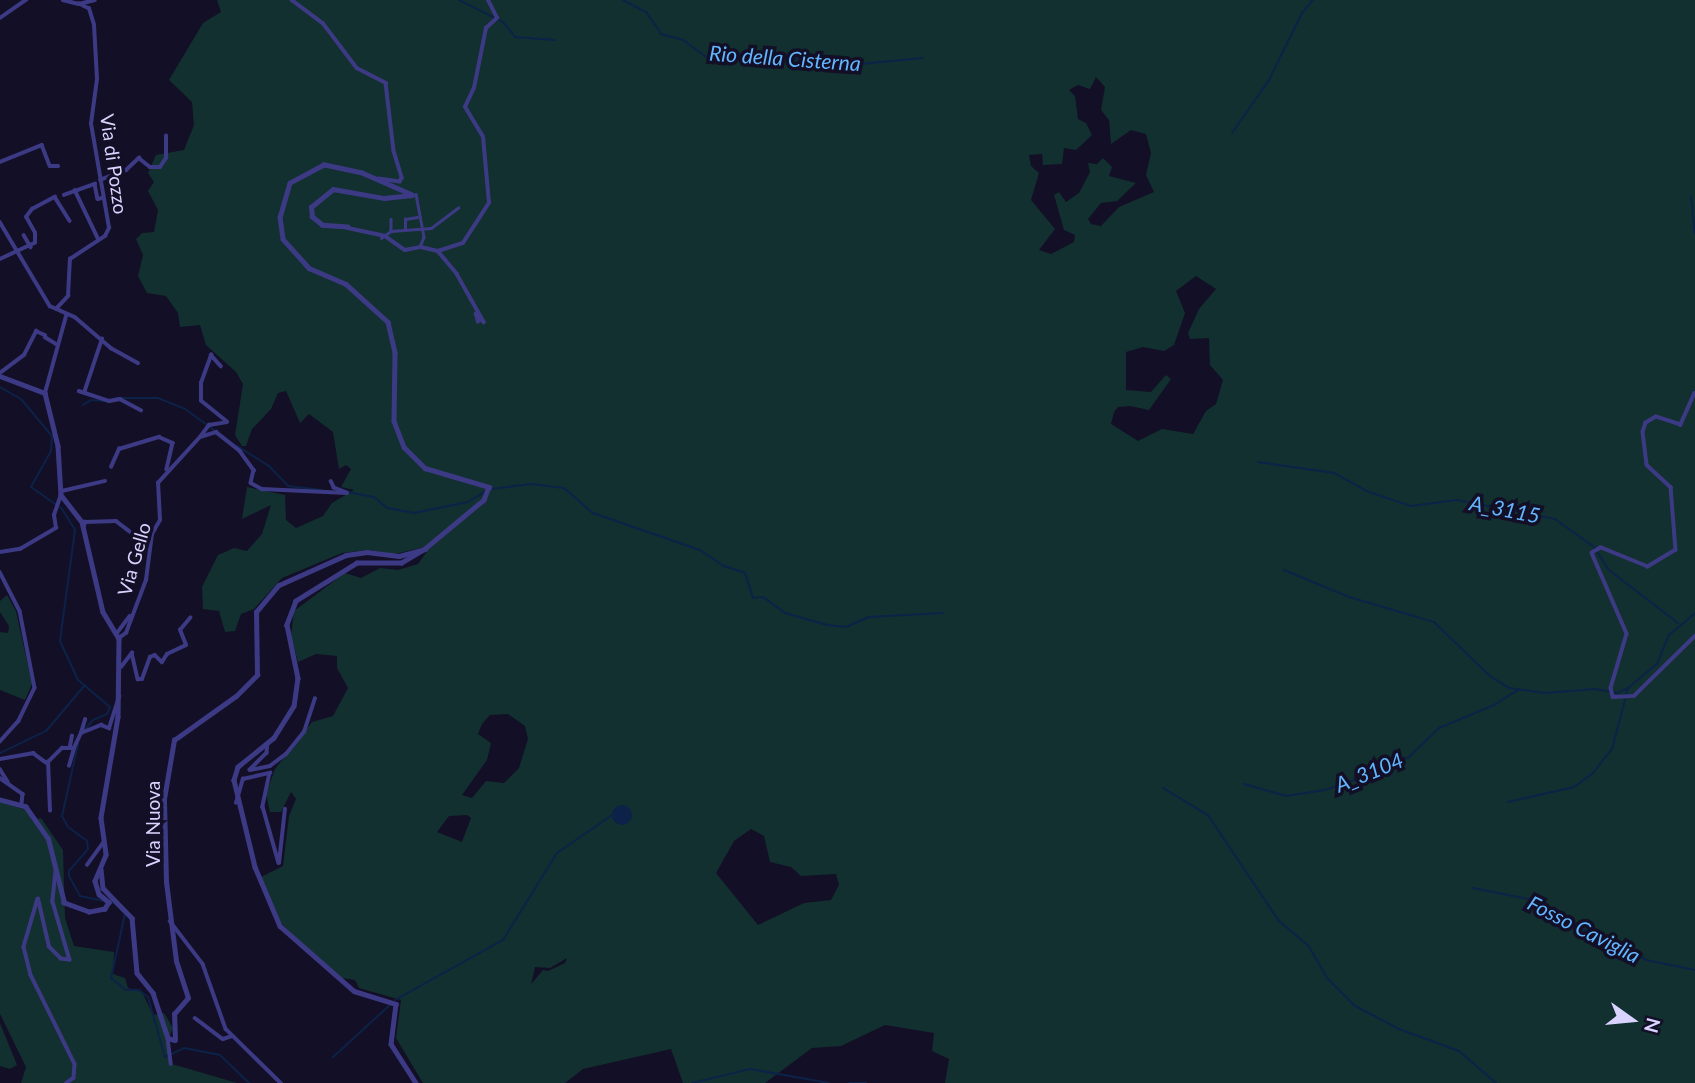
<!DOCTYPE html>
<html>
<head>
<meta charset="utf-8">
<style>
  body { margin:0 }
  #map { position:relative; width:1695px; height:1083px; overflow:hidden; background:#130f26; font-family:Lato,sans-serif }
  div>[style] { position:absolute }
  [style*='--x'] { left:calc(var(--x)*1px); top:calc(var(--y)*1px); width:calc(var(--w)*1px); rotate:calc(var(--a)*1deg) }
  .green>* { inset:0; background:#12302f }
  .water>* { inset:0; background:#0c2248 }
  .round { border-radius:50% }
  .stream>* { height:2px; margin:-1px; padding:0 1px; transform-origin:1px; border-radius:1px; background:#0c2248 }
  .pedestrian>* { height:2.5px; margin:-1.25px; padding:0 1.25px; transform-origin:1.25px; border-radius:1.25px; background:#3d3a85 }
  .minor>* { height:3.5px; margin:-1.75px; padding:0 1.75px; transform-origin:1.75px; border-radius:1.75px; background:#3d3a85 }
  .tertiary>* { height:4.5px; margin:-2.25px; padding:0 2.25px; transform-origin:2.25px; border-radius:2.25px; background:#3d3a85 }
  span { translate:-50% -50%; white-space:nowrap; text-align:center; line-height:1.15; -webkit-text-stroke:7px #130f26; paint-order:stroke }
  .street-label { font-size:19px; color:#d9d4ff }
  .water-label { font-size:21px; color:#62b6ff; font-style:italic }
  .north { position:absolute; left:1597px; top:985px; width:70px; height:70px; -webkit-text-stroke:5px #130f26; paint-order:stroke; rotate:105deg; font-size:19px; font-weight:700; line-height:28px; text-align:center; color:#d9d4ff }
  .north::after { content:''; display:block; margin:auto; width:24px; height:32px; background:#d9d4ff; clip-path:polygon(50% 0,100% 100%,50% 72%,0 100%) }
</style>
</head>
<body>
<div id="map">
  <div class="green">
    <div style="clip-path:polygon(evenodd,217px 0,1695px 0,1695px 1083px,945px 1083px,949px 1059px,932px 1051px,934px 1033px,885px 1025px,841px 1046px,812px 1048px,765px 1083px,683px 1083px,671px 1049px,583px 1069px,565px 1083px,423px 1083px,396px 1038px,401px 1000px,359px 988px,355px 980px,342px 978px,304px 947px,281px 923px,261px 877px,283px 866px,289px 816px,296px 799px,291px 792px,281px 812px,270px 812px,266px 794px,275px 769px,312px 722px,333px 716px,348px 688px,337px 668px,337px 656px,316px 654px,298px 662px,291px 636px,294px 611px,345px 573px,361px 578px,380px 568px,398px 570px,418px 564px,428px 550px,424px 547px,395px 554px,369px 550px,342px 553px,282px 578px,254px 609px,241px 614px,235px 631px,225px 632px,219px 611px,203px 609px,202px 587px,218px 555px,234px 548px,247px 551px,262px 534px,271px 505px,242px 519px,247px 487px,285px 495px,286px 520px,296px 528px,323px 516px,332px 503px,354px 490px,341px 487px,351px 469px,346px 465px,339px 469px,333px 432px,309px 414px,300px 423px,286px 391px,278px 393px,271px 409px,252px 429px,246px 446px,242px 446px,235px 435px,243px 384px,236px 372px,206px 345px,200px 325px,180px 327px,178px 313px,166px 296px,147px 293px,138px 276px,143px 255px,136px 239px,142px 233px,154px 232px,158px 210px,148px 191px,154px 182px,148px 173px,156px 155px,184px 150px,194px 125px,192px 102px,169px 80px,203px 23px,221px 12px,217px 0,1096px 77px,1105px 87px,1101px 110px,1109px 120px,1111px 144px,1131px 130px,1146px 134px,1151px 153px,1146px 175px,1154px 192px,1119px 207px,1101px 226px,1091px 224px,1088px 219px,1101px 203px,1117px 201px,1136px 183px,1109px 176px,1112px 167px,1103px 158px,1097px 164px,1088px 163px,1090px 172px,1079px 193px,1066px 202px,1059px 192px,1054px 195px,1064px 230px,1075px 235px,1074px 242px,1051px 254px,1039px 250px,1055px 229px,1031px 200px,1039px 173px,1031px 166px,1029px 155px,1042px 154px,1043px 165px,1062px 164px,1064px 148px,1076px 150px,1092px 135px,1086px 123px,1078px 119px,1075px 96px,1069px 90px,1078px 85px,1090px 89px,1096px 77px,217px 0,1196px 276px,1216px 289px,1199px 309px,1188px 333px,1190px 339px,1209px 338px,1210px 365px,1223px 380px,1216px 404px,1206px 411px,1193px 434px,1162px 429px,1138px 441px,1111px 424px,1114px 412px,1118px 407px,1130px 406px,1149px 410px,1171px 379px,1166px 375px,1151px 392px,1126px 390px,1126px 352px,1143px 347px,1164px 351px,1174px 345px,1185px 313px,1176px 291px,1196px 276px,217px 0,508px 714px,525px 726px,528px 739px,519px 768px,504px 783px,486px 781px,472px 798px,462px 795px,487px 760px,491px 743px,478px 734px,482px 724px,490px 715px,508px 714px,217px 0,467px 815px,471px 818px,462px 842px,437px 832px,449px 816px,467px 815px,217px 0,751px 829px,764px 836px,770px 862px,791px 867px,801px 876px,836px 874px,839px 885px,831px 900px,804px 903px,758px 925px,716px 873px,734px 841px,751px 829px,217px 0,567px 958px,565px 963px,548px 971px,543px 970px,531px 984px,535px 967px,550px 968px,567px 958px)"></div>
    <div style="clip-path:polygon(7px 595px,16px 611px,32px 684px,25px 700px,0 690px,0 632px,8px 633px,9px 626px,0 612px,0 601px)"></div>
    <div style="clip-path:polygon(0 802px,29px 811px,32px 821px,41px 818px,63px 850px,65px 918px,74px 946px,114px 952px,113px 974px,125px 978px,128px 988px,142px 992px,153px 1015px,164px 1013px,173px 1028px,167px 1043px,172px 1064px,237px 1083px,21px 1083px,26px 1067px,0 1014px)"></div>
    <div style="clip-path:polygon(0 1023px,17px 1065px,10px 1069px,0 1066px)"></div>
  </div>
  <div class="water">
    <div class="round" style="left:612px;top:805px;width:20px;height:20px"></div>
  </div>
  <div class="stream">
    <div style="--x:459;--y:0;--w:49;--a:26.6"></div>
    <div style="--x:503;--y:22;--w:19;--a:51"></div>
    <div style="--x:515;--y:37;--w:40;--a:4.3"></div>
    <div style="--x:623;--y:0;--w:27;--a:28"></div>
    <div style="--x:647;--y:13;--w:25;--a:56"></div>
    <div style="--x:661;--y:34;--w:23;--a:15"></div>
    <div style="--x:683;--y:40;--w:29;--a:36"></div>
    <div style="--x:706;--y:57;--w:42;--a:-5.4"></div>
    <div style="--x:748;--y:53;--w:103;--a:6.7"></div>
    <div style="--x:850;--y:65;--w:73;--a:-5.5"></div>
    <div style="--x:1232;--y:133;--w:65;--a:-55.1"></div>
    <div style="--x:1269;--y:80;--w:75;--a:-63.8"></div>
    <div style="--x:1302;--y:13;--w:17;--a:-50"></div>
    <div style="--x:1691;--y:196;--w:37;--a:84"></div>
    <div style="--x:0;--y:387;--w:24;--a:30"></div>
    <div style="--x:21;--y:399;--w:48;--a:50"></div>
    <div style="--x:52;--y:436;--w:15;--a:94"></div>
    <div style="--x:51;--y:451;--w:41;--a:119.1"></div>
    <div style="--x:31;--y:487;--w:38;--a:35"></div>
    <div style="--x:62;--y:509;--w:25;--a:58"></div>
    <div style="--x:75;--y:530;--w:112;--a:97.7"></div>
    <div style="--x:60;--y:641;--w:43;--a:65.2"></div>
    <div style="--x:78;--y:680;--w:42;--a:40.2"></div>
    <div style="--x:110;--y:707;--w:8;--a:113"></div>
    <div style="--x:107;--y:714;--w:15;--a:157"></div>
    <div style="--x:93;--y:720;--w:16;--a:130"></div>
    <div style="--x:116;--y:398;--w:42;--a:0"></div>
    <div style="--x:158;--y:398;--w:29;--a:22"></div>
    <div style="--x:185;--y:409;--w:58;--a:35.9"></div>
    <div style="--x:83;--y:405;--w:9;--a:-32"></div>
    <div style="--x:91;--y:400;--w:21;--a:5"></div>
    <div style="--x:237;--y:446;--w:36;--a:32"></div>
    <div style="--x:268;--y:465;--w:29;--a:46"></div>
    <div style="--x:288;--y:486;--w:33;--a:7"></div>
    <div style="--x:1258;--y:462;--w:77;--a:8.2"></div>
    <div style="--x:1334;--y:473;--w:37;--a:29"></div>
    <div style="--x:1366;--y:491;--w:47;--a:18.4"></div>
    <div style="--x:1411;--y:506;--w:46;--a:-7.4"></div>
    <div style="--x:1457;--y:500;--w:100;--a:11"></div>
    <div style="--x:1555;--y:519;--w:48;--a:35.7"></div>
    <div style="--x:1594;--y:547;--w:27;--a:57"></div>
    <div style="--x:1609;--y:570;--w:87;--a:37.5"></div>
    <div style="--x:491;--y:489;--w:40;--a:-7.1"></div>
    <div style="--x:531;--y:484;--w:33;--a:7"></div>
    <div style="--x:564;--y:488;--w:38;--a:41"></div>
    <div style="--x:593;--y:513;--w:113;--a:19.1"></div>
    <div style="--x:700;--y:550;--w:29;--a:34"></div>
    <div style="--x:724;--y:566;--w:22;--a:18"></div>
    <div style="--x:745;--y:573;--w:26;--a:72"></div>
    <div style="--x:753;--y:598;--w:10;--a:-6"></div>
    <div style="--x:763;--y:597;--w:27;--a:36"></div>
    <div style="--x:785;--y:613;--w:44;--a:15.9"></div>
    <div style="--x:827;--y:625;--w:19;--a:6"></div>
    <div style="--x:846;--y:627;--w:24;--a:-24"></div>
    <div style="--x:868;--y:617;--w:75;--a:-3.1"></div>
    <div style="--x:348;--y:492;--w:26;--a:11"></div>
    <div style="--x:374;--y:497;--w:17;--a:40"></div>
    <div style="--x:387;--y:508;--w:27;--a:10"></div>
    <div style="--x:414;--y:513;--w:55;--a:-11.5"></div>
    <div style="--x:468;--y:502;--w:21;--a:-31"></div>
    <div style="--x:1284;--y:570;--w:70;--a:22.6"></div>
    <div style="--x:1349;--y:597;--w:89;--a:16.4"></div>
    <div style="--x:1434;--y:622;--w:78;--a:44"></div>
    <div style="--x:1490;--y:676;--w:22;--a:32"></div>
    <div style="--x:1509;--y:688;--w:36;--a:8"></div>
    <div style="--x:1545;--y:693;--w:50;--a:-4.6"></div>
    <div style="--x:1595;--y:689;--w:22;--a:10"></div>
    <div style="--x:1617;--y:693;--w:12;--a:-24"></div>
    <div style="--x:1628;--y:688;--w:38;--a:-40"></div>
    <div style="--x:1657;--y:664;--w:31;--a:-68"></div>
    <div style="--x:1669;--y:635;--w:34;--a:-40"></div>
    <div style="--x:78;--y:744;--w:74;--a:102.5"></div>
    <div style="--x:62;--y:816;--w:13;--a:61"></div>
    <div style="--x:68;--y:827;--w:24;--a:36"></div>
    <div style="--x:87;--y:841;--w:8;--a:83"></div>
    <div style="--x:88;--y:849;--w:29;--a:131"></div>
    <div style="--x:69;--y:871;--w:5;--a:90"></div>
    <div style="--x:69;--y:876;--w:23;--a:61"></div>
    <div style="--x:80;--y:896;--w:35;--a:12"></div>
    <div style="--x:114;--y:903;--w:16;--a:45"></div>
    <div style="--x:125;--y:914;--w:66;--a:102.3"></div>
    <div style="--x:111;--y:978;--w:19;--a:39"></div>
    <div style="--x:126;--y:990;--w:13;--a:0"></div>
    <div style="--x:139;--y:990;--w:11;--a:38"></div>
    <div style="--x:148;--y:997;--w:62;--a:74.2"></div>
    <div style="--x:165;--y:1057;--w:21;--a:-25"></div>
    <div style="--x:184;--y:1048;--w:37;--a:11"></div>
    <div style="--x:220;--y:1055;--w:40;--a:44"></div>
    <div style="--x:0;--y:753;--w:51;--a:-25.6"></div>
    <div style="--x:46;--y:731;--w:60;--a:-49.7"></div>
    <div style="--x:1244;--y:784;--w:44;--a:15.9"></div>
    <div style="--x:1286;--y:796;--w:39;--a:-9"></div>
    <div style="--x:1325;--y:790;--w:46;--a:-18.8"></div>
    <div style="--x:1369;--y:775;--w:44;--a:-24.2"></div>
    <div style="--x:1409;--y:757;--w:42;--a:-44"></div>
    <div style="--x:1439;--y:728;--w:60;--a:-22.7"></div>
    <div style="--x:1494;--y:705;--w:28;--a:-32"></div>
    <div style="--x:1163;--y:788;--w:52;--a:31"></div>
    <div style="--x:1208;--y:815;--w:128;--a:56.2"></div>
    <div style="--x:1279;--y:921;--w:38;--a:40"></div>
    <div style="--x:1308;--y:945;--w:39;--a:60"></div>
    <div style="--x:1328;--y:979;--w:38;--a:45"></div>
    <div style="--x:1355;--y:1006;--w:50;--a:27.6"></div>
    <div style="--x:1399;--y:1029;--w:64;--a:20.1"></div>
    <div style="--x:1459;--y:1051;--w:49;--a:40.9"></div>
    <div style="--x:1508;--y:802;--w:68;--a:-12.8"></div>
    <div style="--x:1574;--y:787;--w:24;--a:-36"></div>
    <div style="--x:1593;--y:773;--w:31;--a:-52"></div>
    <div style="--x:1612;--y:749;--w:62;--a:-75.1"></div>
    <div style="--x:1473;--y:888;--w:66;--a:11.3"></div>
    <div style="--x:1538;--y:901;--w:44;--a:34.8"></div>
    <div style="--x:1574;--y:926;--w:48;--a:20.7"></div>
    <div style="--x:1619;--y:943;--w:32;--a:32"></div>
    <div style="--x:1646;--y:960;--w:50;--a:11.5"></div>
    <div style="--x:395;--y:1000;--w:124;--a:-29.1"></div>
    <div style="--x:503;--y:940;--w:102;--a:-58.2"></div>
    <div style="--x:557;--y:853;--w:67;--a:-34.6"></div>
    <div style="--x:333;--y:1057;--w:77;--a:-42.4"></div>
    <div style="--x:692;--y:1083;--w:60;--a:-13.6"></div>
    <div style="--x:750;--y:1069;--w:80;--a:10"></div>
    <div style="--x:849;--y:1083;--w:17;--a:0"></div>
  </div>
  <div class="pedestrian">
    <div style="--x:416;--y:194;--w:44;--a:79.5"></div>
    <div style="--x:424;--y:237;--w:11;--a:112"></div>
    <div style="--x:391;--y:219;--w:11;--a:90"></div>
    <div style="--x:405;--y:229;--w:10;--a:-90"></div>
    <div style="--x:405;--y:219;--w:12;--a:-9"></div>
    <div style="--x:381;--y:238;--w:12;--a:-35"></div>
    <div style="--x:391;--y:231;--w:40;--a:-4.3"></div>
    <div style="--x:431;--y:228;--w:34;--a:-37"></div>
  </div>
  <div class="minor">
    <div style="--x:63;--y:0;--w:16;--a:14"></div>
    <div style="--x:79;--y:4;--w:16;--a:-14"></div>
    <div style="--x:292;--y:0;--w:39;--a:37"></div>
    <div style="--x:323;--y:23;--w:56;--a:52.9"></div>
    <div style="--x:357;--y:68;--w:33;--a:27"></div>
    <div style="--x:386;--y:83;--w:68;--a:83.3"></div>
    <div style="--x:394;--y:151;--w:28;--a:73"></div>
    <div style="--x:402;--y:178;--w:4;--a:117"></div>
    <div style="--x:400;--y:182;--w:21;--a:-172"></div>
    <div style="--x:0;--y:18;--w:32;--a:-35"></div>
    <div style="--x:0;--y:162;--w:45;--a:-22"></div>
    <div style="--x:42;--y:145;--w:22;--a:69"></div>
    <div style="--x:50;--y:166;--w:8;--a:0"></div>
    <div style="--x:100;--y:180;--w:28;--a:-21"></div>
    <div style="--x:126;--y:170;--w:18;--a:-43"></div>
    <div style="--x:139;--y:158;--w:14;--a:39"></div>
    <div style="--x:150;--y:167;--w:10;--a:0"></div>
    <div style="--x:160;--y:167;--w:11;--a:-56"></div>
    <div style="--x:166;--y:158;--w:22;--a:-90"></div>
    <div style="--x:75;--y:190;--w:55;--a:64.4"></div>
    <div style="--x:64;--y:195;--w:33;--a:-20"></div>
    <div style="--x:95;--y:184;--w:15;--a:79"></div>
    <div style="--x:98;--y:199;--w:4;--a:-14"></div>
    <div style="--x:0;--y:222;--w:98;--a:59.2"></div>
    <div style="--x:50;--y:306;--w:27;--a:24"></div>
    <div style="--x:75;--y:317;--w:48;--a:40.7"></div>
    <div style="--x:111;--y:348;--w:31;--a:29"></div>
    <div style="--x:348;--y:228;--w:38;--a:12"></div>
    <div style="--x:385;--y:236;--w:24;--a:35"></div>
    <div style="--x:405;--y:250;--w:16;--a:-11"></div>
    <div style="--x:421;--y:247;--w:17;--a:13"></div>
    <div style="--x:438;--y:251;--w:30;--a:50"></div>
    <div style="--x:457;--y:274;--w:55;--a:60.6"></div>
    <div style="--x:24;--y:235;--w:14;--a:60"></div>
    <div style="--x:438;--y:251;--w:26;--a:-18"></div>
    <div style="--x:463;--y:243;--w:48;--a:-57"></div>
    <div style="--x:489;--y:203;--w:66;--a:-95.2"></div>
    <div style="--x:483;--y:137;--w:35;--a:-121"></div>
    <div style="--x:465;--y:107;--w:21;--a:-65"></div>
    <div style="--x:474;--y:88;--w:61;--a:-78.7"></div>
    <div style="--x:486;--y:28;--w:15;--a:-42"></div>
    <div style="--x:497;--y:18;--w:20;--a:-117"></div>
    <div style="--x:0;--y:259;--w:38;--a:-25"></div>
    <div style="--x:35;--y:243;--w:10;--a:-90"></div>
    <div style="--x:35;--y:233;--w:18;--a:-119"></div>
    <div style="--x:26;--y:217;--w:10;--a:-53"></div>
    <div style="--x:32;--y:209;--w:26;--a:-28"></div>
    <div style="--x:55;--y:197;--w:28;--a:58"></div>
    <div style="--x:56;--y:309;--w:18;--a:-47"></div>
    <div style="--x:68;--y:296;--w:37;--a:-87"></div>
    <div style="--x:70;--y:259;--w:42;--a:-33.3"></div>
    <div style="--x:105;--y:236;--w:9;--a:-63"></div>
    <div style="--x:109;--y:228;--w:106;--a:-99.8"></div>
    <div style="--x:91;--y:124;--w:45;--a:-82.4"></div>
    <div style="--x:97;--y:79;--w:54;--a:-93.2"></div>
    <div style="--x:94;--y:25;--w:17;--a:-107"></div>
    <div style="--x:89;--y:9;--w:11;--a:-153"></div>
    <div style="--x:478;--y:322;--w:8;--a:-104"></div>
    <div style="--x:476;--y:314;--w:11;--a:45"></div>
    <div style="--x:45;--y:337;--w:15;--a:32"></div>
    <div style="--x:0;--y:373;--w:30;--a:-37"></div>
    <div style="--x:24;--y:355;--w:27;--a:-63"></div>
    <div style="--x:36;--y:331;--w:10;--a:24"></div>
    <div style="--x:79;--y:391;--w:32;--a:18"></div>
    <div style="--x:109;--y:401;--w:11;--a:-10"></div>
    <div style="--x:120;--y:399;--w:24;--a:28"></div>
    <div style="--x:45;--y:393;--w:80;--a:-74.7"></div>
    <div style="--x:84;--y:393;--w:57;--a:-71.6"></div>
    <div style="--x:1695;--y:393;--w:35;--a:114"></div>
    <div style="--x:1681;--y:425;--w:26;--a:-162"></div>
    <div style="--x:1656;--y:417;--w:12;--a:149"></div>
    <div style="--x:1646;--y:423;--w:9;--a:108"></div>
    <div style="--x:1643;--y:432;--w:33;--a:83"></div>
    <div style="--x:1647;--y:465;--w:33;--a:43"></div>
    <div style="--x:1671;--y:487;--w:63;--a:85.5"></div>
    <div style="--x:1676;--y:550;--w:33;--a:149"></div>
    <div style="--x:1648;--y:567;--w:51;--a:-158"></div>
    <div style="--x:1601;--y:548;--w:10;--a:151"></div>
    <div style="--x:1592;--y:553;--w:88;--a:66.6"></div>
    <div style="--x:1627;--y:634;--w:56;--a:106.5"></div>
    <div style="--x:1611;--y:688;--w:9;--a:77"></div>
    <div style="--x:1613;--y:697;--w:21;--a:-3"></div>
    <div style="--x:1634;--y:696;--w:86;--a:-44.5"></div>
    <div style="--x:200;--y:437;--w:15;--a:-53"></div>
    <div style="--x:209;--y:425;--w:18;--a:-9"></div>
    <div style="--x:227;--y:422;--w:33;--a:-141"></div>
    <div style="--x:201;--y:401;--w:18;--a:-90"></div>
    <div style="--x:201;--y:383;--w:30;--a:-70"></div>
    <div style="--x:211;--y:355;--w:15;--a:48"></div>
    <div style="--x:111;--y:467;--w:20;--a:-66"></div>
    <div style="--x:119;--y:449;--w:42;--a:-16.7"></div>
    <div style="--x:159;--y:437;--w:15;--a:23"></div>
    <div style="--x:173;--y:443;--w:27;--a:103"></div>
    <div style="--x:62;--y:491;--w:44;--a:-13.1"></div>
    <div style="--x:84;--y:526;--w:4;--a:-76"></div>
    <div style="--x:85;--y:522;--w:31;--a:-2"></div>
    <div style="--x:116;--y:521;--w:21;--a:37"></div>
    <div style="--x:133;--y:534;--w:19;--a:0"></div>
    <div style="--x:0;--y:552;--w:20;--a:-9"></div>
    <div style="--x:20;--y:549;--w:42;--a:-30.3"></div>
    <div style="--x:56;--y:528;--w:13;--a:-99"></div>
    <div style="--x:54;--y:515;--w:21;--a:-71"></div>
    <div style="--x:0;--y:572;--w:44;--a:62.9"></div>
    <div style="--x:20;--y:611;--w:78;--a:79"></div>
    <div style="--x:35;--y:688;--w:37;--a:116"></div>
    <div style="--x:19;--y:721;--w:28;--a:132"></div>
    <div style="--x:117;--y:633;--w:21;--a:-53"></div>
    <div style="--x:119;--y:638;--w:9;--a:-36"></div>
    <div style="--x:126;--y:633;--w:57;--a:-69.3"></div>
    <div style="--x:146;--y:580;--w:46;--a:-82.6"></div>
    <div style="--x:152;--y:534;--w:16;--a:-60"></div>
    <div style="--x:160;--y:520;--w:37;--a:-93"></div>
    <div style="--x:158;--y:483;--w:62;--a:-47.6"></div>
    <div style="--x:200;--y:437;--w:17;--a:-17"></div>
    <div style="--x:216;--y:432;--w:31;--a:38"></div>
    <div style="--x:240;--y:451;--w:24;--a:54"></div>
    <div style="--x:254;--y:470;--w:13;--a:103"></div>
    <div style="--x:251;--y:483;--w:13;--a:29"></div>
    <div style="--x:262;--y:489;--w:85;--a:2.7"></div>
    <div style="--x:347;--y:493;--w:14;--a:-159"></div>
    <div style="--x:334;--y:488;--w:7;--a:-117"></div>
    <div style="--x:121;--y:667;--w:18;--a:-52"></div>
    <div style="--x:132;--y:653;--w:27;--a:77"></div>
    <div style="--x:138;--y:679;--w:4;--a:0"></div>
    <div style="--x:142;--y:679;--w:23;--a:-70"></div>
    <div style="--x:150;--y:657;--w:5;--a:-22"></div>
    <div style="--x:155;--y:655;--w:10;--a:45"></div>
    <div style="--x:162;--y:662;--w:9;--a:-58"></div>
    <div style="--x:167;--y:654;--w:21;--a:-25"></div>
    <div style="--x:186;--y:645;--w:16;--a:-112"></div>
    <div style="--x:180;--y:630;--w:16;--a:-50"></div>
    <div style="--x:81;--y:733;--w:14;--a:-73"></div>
    <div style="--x:268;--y:743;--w:10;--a:96"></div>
    <div style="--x:267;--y:753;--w:24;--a:135"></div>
    <div style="--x:250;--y:770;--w:20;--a:-11"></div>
    <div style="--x:270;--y:766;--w:20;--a:-37"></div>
    <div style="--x:286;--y:754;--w:28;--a:-51"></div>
    <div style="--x:304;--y:732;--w:35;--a:-72"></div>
    <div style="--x:70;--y:746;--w:10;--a:-79"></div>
    <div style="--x:0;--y:759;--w:34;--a:-10"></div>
    <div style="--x:33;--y:753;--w:17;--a:36"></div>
    <div style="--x:69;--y:766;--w:19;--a:-74"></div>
    <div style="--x:0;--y:769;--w:15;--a:58"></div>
    <div style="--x:0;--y:778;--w:28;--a:35"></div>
    <div style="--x:23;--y:794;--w:10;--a:96"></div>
    <div style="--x:236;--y:803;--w:25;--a:-74"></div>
    <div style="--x:243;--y:779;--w:28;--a:-13"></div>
    <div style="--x:270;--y:773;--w:35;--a:102"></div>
    <div style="--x:263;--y:807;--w:58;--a:74.1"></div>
    <div style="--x:279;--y:863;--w:54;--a:-83.7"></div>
    <div style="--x:50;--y:811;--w:49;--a:-92.3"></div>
    <div style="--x:48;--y:762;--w:20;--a:-45"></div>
    <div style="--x:62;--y:748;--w:12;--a:0"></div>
    <div style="--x:74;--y:748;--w:17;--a:-65"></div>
    <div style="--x:81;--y:733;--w:22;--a:-22"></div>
    <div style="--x:101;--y:725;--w:9;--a:21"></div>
    <div style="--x:109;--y:728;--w:33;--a:-72"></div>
    <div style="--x:87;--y:865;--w:27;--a:-54"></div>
    <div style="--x:56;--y:871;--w:31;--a:96"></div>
    <div style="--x:53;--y:902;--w:60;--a:73.7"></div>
    <div style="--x:70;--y:960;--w:9;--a:-174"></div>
    <div style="--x:61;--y:959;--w:17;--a:-135"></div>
    <div style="--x:49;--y:947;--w:49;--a:-102.9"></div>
    <div style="--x:38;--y:899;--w:50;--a:106.3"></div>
    <div style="--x:24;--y:947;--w:29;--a:76"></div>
    <div style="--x:31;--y:975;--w:99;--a:63.7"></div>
    <div style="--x:75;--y:1064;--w:14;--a:94"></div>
    <div style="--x:74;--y:1078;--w:9;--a:144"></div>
    <div style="--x:170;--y:921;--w:54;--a:52.5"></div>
    <div style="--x:203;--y:964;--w:69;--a:70.5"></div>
    <div style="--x:226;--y:1029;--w:77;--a:44.5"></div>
    <div style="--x:195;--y:1018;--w:35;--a:37"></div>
    <div style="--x:223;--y:1039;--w:9;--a:-18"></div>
    <div style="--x:168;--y:1038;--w:26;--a:83"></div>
  </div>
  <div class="tertiary">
    <div style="--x:412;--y:195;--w:55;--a:-156.3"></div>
    <div style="--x:362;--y:173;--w:39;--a:-168"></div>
    <div style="--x:324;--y:165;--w:38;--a:152"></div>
    <div style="--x:290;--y:183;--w:35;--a:106"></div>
    <div style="--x:280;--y:217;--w:22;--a:82"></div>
    <div style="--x:283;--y:239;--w:39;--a:48"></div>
    <div style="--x:309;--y:268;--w:40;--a:23.4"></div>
    <div style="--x:346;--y:284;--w:57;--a:42.1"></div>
    <div style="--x:388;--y:322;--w:31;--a:77"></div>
    <div style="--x:395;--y:352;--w:69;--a:90.8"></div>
    <div style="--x:394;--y:421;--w:28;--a:69"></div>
    <div style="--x:404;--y:447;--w:30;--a:45"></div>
    <div style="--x:425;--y:468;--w:67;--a:16.5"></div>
    <div style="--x:489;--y:487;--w:14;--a:111"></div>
    <div style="--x:484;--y:500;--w:77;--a:140.3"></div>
    <div style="--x:348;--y:227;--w:26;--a:-176"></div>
    <div style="--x:322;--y:225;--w:13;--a:-141"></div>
    <div style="--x:312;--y:217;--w:10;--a:-96"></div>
    <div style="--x:311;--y:207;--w:28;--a:-39"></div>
    <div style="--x:333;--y:189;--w:52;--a:10"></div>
    <div style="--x:384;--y:198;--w:28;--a:-6"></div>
    <div style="--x:0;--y:376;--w:48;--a:20.7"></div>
    <div style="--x:45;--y:393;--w:55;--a:76.2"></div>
    <div style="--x:58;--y:446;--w:49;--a:86.5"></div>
    <div style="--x:61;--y:495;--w:34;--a:52"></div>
    <div style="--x:82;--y:522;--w:92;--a:76.9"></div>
    <div style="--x:103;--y:612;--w:31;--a:59"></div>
    <div style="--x:119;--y:639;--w:78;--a:90.7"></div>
    <div style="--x:118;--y:717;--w:102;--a:99.6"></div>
    <div style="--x:101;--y:818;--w:37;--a:82"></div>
    <div style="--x:106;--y:855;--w:28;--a:113"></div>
    <div style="--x:95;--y:881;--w:14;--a:73"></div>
    <div style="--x:99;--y:894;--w:13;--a:39"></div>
    <div style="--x:109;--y:902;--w:8;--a:120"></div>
    <div style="--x:105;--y:909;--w:16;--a:169"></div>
    <div style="--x:89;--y:912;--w:27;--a:-160"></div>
    <div style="--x:64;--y:903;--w:66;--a:-104"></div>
    <div style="--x:48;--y:839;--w:39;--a:-125"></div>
    <div style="--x:26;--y:807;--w:27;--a:-165"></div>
    <div style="--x:101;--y:869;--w:19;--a:84"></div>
    <div style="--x:103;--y:888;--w:42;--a:46"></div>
    <div style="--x:132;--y:918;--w:55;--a:84.8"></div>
    <div style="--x:137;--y:973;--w:26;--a:51"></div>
    <div style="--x:153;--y:993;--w:47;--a:71.6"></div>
    <div style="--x:168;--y:1038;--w:7;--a:16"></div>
    <div style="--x:175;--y:1040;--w:26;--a:-92"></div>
    <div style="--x:174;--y:1014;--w:21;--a:-49"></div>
    <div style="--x:188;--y:998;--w:39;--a:-108"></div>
    <div style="--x:176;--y:961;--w:80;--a:-97.2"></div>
    <div style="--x:166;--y:882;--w:83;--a:-91.4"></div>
    <div style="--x:164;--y:799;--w:60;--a:-80.4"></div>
    <div style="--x:174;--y:740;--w:76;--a:-35.4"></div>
    <div style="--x:236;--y:696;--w:30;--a:-45"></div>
    <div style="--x:257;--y:675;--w:63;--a:-90.9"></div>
    <div style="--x:256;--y:612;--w:35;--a:-50"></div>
    <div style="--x:279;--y:585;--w:73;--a:-24.1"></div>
    <div style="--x:346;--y:555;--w:21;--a:-8"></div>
    <div style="--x:367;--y:552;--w:32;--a:7"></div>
    <div style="--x:399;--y:556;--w:27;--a:-15"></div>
    <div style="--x:425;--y:549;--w:27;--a:149"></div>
    <div style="--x:402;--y:563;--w:45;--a:180"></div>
    <div style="--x:357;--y:563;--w:72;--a:148.1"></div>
    <div style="--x:296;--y:601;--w:26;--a:111"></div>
    <div style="--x:287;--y:625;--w:54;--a:78.3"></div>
    <div style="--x:298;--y:678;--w:28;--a:98"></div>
    <div style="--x:294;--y:706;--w:38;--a:122"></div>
    <div style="--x:274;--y:738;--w:46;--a:141.1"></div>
    <div style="--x:238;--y:767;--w:14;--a:107"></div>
    <div style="--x:234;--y:780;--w:89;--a:76.4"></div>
    <div style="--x:255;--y:867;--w:64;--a:67"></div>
    <div style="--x:280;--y:926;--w:98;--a:41.3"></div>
    <div style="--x:354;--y:991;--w:44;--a:17.2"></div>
    <div style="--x:396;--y:1004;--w:40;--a:97.1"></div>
    <div style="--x:391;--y:1044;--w:46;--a:57.3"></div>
  </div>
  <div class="street-label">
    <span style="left:114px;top:164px;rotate:82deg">Via di Pozzo</span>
    <span style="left:134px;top:559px;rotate:-74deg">Via Gello</span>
    <span style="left:153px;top:824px;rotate:-90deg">Via Nuova</span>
  </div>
  <div class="water-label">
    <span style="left:785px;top:58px;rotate:4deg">Rio della Cisterna</span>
    <span style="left:1505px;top:509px;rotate:11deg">A_3115</span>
    <span style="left:1369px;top:772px;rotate:-22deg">A_3104</span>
    <span style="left:1584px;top:929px;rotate:27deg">Fosso Caviglia</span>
  </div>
  <div class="north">N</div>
</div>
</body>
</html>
